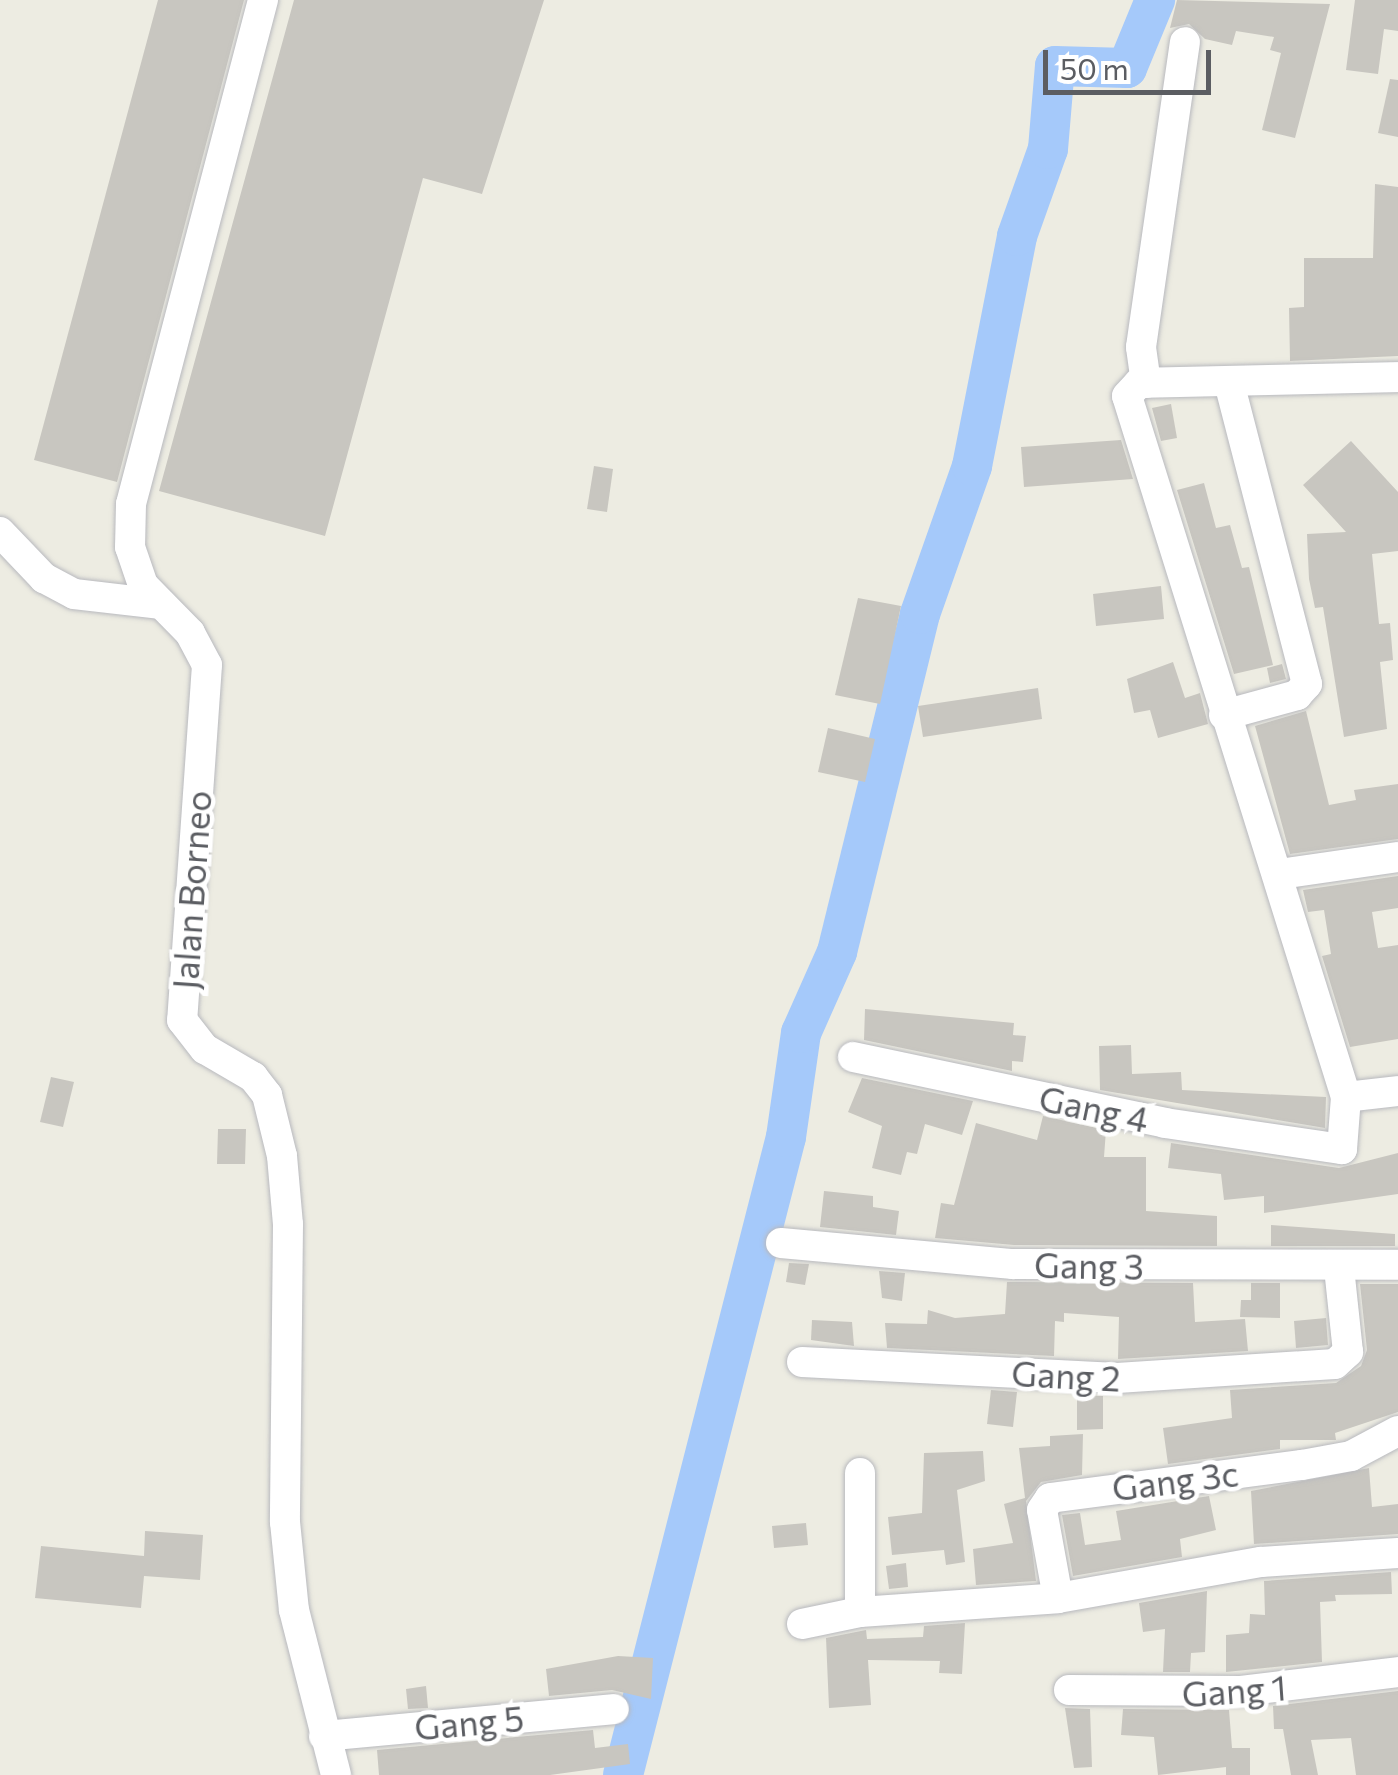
<!DOCTYPE html>
<html>
<head>
<meta charset="utf-8">
<style>
  body { margin:0 }
  #map { position:relative; width:1398px; height:1775px; overflow:hidden; background:#edece2; font-family:Commissioner,sans-serif }
  div>[style] { position:absolute }
  [style*='--x'] { left:calc(var(--x)*1px); top:calc(var(--y)*1px); width:calc(var(--w)*1px); rotate:calc(var(--a)*1deg) }
  .river>* { height:40px; margin:-20px; padding:0 20px; transform-origin:20px; border-radius:20px; background:#a5c9fa }
  .building>* { inset:0; background:#c8c6c0 }
  .roads { filter:drop-shadow(0 0 2px #b8b9be) drop-shadow(0 0 2px #b8b9be) }
  .minor>* { height:30px; margin:-15px; padding:0 15px; transform-origin:15px; border-radius:15px; background:#fff }
  span { translate:-50% -50%; white-space:nowrap; text-align:center; line-height:1.15; -webkit-text-stroke:9px #fff; paint-order:stroke }
  .street-label { font-size:35px; color:#5b5d62 }
  .scale { position:absolute; left:1043px; top:50px; width:168px; height:45px; box-sizing:border-box; border:5px solid #5b5d62; border-top:0; padding-left:12px; font-size:30px; line-height:35px; white-space:nowrap; color:#5b5d62; -webkit-text-stroke:8px #fff; paint-order:stroke }
</style>
</head>
<body>
<div id="map">
  <div class="river">
    <div style="--x:623;--y:1775;--w:658;--a:-75.67"></div>
    <div style="--x:786;--y:1137;--w:105;--a:-81.8"></div>
    <div style="--x:801;--y:1033;--w:89;--a:-66"></div>
    <div style="--x:837;--y:952;--w:348;--a:-76.2"></div>
    <div style="--x:920;--y:614;--w:157;--a:-70.6"></div>
    <div style="--x:972;--y:466;--w:234;--a:-78.9"></div>
    <div style="--x:1017;--y:236;--w:92;--a:-70.4"></div>
    <div style="--x:1048;--y:149;--w:83;--a:-85.2"></div>
    <div style="--x:1055;--y:66;--w:72;--a:1.6"></div>
    <div style="--x:1127;--y:68;--w:74;--a:-67.6"></div>
  </div>
  <div class="building">
    <div style="clip-path:polygon(158px 0,244px 0,117px 482px,34px 460px)"></div>
    <div style="clip-path:polygon(294px 0,544px 0,482px 194px,423px 178px,325px 536px,159px 491px)"></div>
    <div style="clip-path:polygon(1177px 0,1330px 4px,1295px 138px,1262px 130px,1281px 53px,1270px 50px,1274px 37px,1236px 31px,1232px 45px,1205px 39px,1189px 24px,1170px 28px)"></div>
    <div style="clip-path:polygon(1355px 0,1398px 0,1398px 31px,1384px 29px,1378px 74px,1346px 70px)"></div>
    <div style="clip-path:polygon(1390px 79px,1398px 80px,1398px 137px,1378px 133px)"></div>
    <div style="clip-path:polygon(1375px 184px,1398px 187px,1398px 356px,1290px 361px,1289px 308px,1304px 307px,1304px 258px,1373px 258px)"></div>
    <div style="clip-path:polygon(1171px 404px,1177px 438px,1161px 441px,1152px 408px)"></div>
    <div style="clip-path:polygon(1121px 440px,1133px 479px,1024px 487px,1021px 447px)"></div>
    <div style="clip-path:polygon(1351px 441px,1398px 492px,1398px 551px,1372px 554px,1379px 624px,1390px 623px,1393px 660px,1380px 662px,1387px 729px,1344px 737px,1323px 607px,1315px 608px,1309px 579px,1307px 534px,1346px 532px,1303px 485px)"></div>
    <div style="clip-path:polygon(594px 466px,613px 469px,607px 512px,587px 509px)"></div>
    <div style="clip-path:polygon(1204px 483px,1216px 528px,1230px 525px,1242px 568px,1249px 567px,1273px 665px,1234px 674px,1177px 490px)"></div>
    <div style="clip-path:polygon(1161px 586px,1164px 619px,1096px 626px,1093px 594px)"></div>
    <div style="clip-path:polygon(858px 598px,901px 606px,880px 704px,835px 695px)"></div>
    <div style="clip-path:polygon(1173px 662px,1185px 698px,1200px 693px,1208px 724px,1158px 738px,1150px 710px,1134px 713px,1127px 679px)"></div>
    <div style="clip-path:polygon(1282px 664px,1286px 679px,1270px 683px,1267px 668px)"></div>
    <div style="clip-path:polygon(1038px 688px,1042px 719px,923px 737px,918px 706px)"></div>
    <div style="clip-path:polygon(1306px 711px,1329px 805px,1356px 800px,1354px 790px,1398px 784px,1398px 839px,1290px 854px,1255px 726px)"></div>
    <div style="clip-path:polygon(828px 728px,875px 739px,865px 782px,818px 772px)"></div>
    <div style="clip-path:polygon(1398px 876px,1398px 908px,1372px 912px,1378px 948px,1398px 945px,1398px 1039px,1350px 1047px,1322px 956px,1331px 954px,1324px 910px,1308px 912px,1303px 890px)"></div>
    <div style="clip-path:polygon(865px 1009px,1014px 1023px,1013px 1035px,1026px 1036px,1023px 1062px,1012px 1061px,1012px 1071px,864px 1040px)"></div>
    <div style="clip-path:polygon(1131px 1045px,1132px 1074px,1181px 1072px,1182px 1090px,1326px 1097px,1325px 1128px,1100px 1090px,1099px 1046px)"></div>
    <div style="clip-path:polygon(51px 1077px,74px 1082px,63px 1127px,40px 1122px)"></div>
    <div style="clip-path:polygon(862px 1078px,973px 1101px,962px 1135px,925px 1124px,917px 1154px,907px 1152px,901px 1175px,872px 1168px,882px 1126px,848px 1112px)"></div>
    <div style="clip-path:polygon(1043px 1116px,1106px 1130px,1104px 1157px,1146px 1157px,1146px 1211px,1217px 1216px,1217px 1246px,1014px 1245px,935px 1238px,941px 1203px,954px 1205px,976px 1123px,1037px 1140px)"></div>
    <div style="clip-path:polygon(218px 1129px,246px 1129px,245px 1164px,217px 1164px)"></div>
    <div style="clip-path:polygon(1171px 1143px,1339px 1168px,1398px 1153px,1398px 1194px,1264px 1213px,1264px 1196px,1224px 1200px,1221px 1174px,1168px 1168px)"></div>
    <div style="clip-path:polygon(824px 1191px,873px 1196px,873px 1207px,899px 1211px,896px 1235px,820px 1227px)"></div>
    <div style="clip-path:polygon(1271px 1225px,1395px 1234px,1395px 1246px,1271px 1246px)"></div>
    <div style="clip-path:polygon(789px 1263px,809px 1264px,805px 1285px,786px 1282px)"></div>
    <div style="clip-path:polygon(879px 1271px,905px 1273px,902px 1301px,882px 1298px)"></div>
    <div style="clip-path:polygon(1007px 1282px,1193px 1283px,1195px 1322px,1245px 1319px,1248px 1351px,1118px 1359px,1119px 1317px,1064px 1313px,1064px 1322px,1055px 1321px,1054px 1356px,887px 1348px,885px 1323px,927px 1324px,928px 1310px,955px 1318px,1005px 1314px)"></div>
    <div style="clip-path:polygon(1251px 1283px,1280px 1283px,1280px 1318px,1240px 1317px,1241px 1300px,1251px 1300px)"></div>
    <div style="clip-path:polygon(1360px 1284px,1398px 1284px,1398px 1412px,1335px 1433px,1336px 1440px,1280px 1440px,1280px 1449px,1168px 1464px,1163px 1428px,1232px 1418px,1230px 1390px,1336px 1383px,1361px 1366px,1367px 1350px)"></div>
    <div style="clip-path:polygon(1326px 1318px,1328px 1345px,1296px 1348px,1294px 1321px)"></div>
    <div style="clip-path:polygon(812px 1320px,852px 1322px,854px 1346px,811px 1340px)"></div>
    <div style="clip-path:polygon(991px 1390px,1017px 1392px,1013px 1427px,987px 1424px)"></div>
    <div style="clip-path:polygon(1077px 1395px,1103px 1396px,1103px 1429px,1077px 1430px)"></div>
    <div style="clip-path:polygon(1083px 1434px,1082px 1475px,1041px 1482px,1026px 1501px,1036px 1581px,976px 1585px,973px 1549px,1013px 1543px,1004px 1504px,1025px 1498px,1019px 1448px,1050px 1446px,1050px 1436px)"></div>
    <div style="clip-path:polygon(983px 1451px,985px 1481px,957px 1490px,965px 1562px,946px 1565px,944px 1550px,892px 1555px,888px 1517px,922px 1513px,924px 1453px)"></div>
    <div style="clip-path:polygon(1369px 1468px,1372px 1507px,1398px 1504px,1398px 1534px,1254px 1544px,1251px 1491px)"></div>
    <div style="clip-path:polygon(1209px 1496px,1216px 1530px,1180px 1539px,1182px 1557px,1073px 1576px,1062px 1515px,1080px 1513px,1085px 1545px,1121px 1540px,1116px 1511px)"></div>
    <div style="clip-path:polygon(806px 1523px,808px 1545px,774px 1548px,772px 1526px)"></div>
    <div style="clip-path:polygon(145px 1531px,203px 1535px,200px 1580px,144px 1576px,141px 1608px,35px 1598px,41px 1546px,144px 1556px)"></div>
    <div style="clip-path:polygon(906px 1563px,908px 1587px,889px 1589px,886px 1566px)"></div>
    <div style="clip-path:polygon(1391px 1572px,1392px 1594px,1335px 1595px,1336px 1601px,1320px 1602px,1322px 1662px,1226px 1672px,1226px 1635px,1249px 1633px,1250px 1614px,1265px 1615px,1264px 1581px)"></div>
    <div style="clip-path:polygon(1207px 1591px,1205px 1652px,1191px 1653px,1190px 1672px,1163px 1672px,1165px 1629px,1143px 1632px,1139px 1603px)"></div>
    <div style="clip-path:polygon(965px 1623px,962px 1674px,939px 1673px,940px 1661px,868px 1660px,871px 1705px,829px 1708px,826px 1638px,866px 1630px,867px 1639px,923px 1637px,924px 1626px)"></div>
    <div style="clip-path:polygon(618px 1656px,653px 1658px,651px 1699px,612px 1690px,549px 1696px,546px 1669px)"></div>
    <div style="clip-path:polygon(426px 1686px,428px 1708px,408px 1709px,406px 1689px)"></div>
    <div style="clip-path:polygon(1398px 1691px,1398px 1775px,1356px 1775px,1351px 1738px,1311px 1740px,1318px 1775px,1291px 1775px,1283px 1729px,1274px 1729px,1273px 1706px)"></div>
    <div style="clip-path:polygon(1065px 1708px,1090px 1709px,1092px 1767px,1074px 1768px)"></div>
    <div style="clip-path:polygon(1123px 1709px,1229px 1710px,1232px 1748px,1250px 1748px,1250px 1775px,1226px 1775px,1226px 1767px,1158px 1775px,1154px 1737px,1121px 1735px)"></div>
    <div style="clip-path:polygon(593px 1730px,595px 1748px,628px 1744px,630px 1764px,550px 1775px,379px 1775px,377px 1750px)"></div>
  </div>
  <div class="roads">
    <div class="minor">
      <div style="--x:263;--y:0;--w:521;--a:104.68"></div>
      <div style="--x:131;--y:504;--w:43;--a:91.3"></div>
      <div style="--x:130;--y:547;--w:40;--a:71.1"></div>
      <div style="--x:143;--y:585;--w:67;--a:45.6"></div>
      <div style="--x:190;--y:633;--w:36;--a:62"></div>
      <div style="--x:207;--y:665;--w:356;--a:94"></div>
      <div style="--x:182;--y:1020;--w:37;--a:52"></div>
      <div style="--x:205;--y:1049;--w:56;--a:30.3"></div>
      <div style="--x:253;--y:1077;--w:23;--a:52"></div>
      <div style="--x:267;--y:1095;--w:63;--a:76.2"></div>
      <div style="--x:282;--y:1156;--w:68;--a:85"></div>
      <div style="--x:288;--y:1224;--w:298;--a:90.6"></div>
      <div style="--x:285;--y:1522;--w:88;--a:84.2"></div>
      <div style="--x:294;--y:1610;--w:170;--a:75.7"></div>
      <div style="--x:1146;--y:383;--w:36;--a:-98"></div>
      <div style="--x:1141;--y:347;--w:308;--a:-81.8"></div>
      <div style="--x:0;--y:532;--w:64;--a:46.3"></div>
      <div style="--x:44;--y:578;--w:34;--a:28"></div>
      <div style="--x:74;--y:594;--w:88;--a:6.6"></div>
      <div style="--x:1224;--y:715;--w:76;--a:-15.3"></div>
      <div style="--x:1297;--y:695;--w:15;--a:-48"></div>
      <div style="--x:1307;--y:684;--w:311;--a:-104.5"></div>
      <div style="--x:1280;--y:874;--w:119;--a:-8.2"></div>
      <div style="--x:853;--y:1057;--w:319;--a:11.9"></div>
      <div style="--x:1165;--y:1123;--w:179;--a:8.4"></div>
      <div style="--x:1342;--y:1149;--w:52;--a:-85.6"></div>
      <div style="--x:1346;--y:1097;--w:734;--a:-107.35"></div>
      <div style="--x:1127;--y:396;--w:18;--a:-47"></div>
      <div style="--x:1139;--y:383;--w:259;--a:-1.3"></div>
      <div style="--x:1346;--y:1097;--w:52;--a:-6.6"></div>
      <div style="--x:781;--y:1243;--w:233;--a:5.2"></div>
      <div style="--x:1013;--y:1264;--w:385;--a:0.1"></div>
      <div style="--x:802;--y:1362;--w:315;--a:2.9"></div>
      <div style="--x:1117;--y:1378;--w:218;--a:-3.7"></div>
      <div style="--x:1335;--y:1364;--w:18;--a:-43"></div>
      <div style="--x:1348;--y:1352;--w:84;--a:-96.1"></div>
      <div style="--x:1058;--y:1598;--w:89;--a:-100.3"></div>
      <div style="--x:1042;--y:1510;--w:14;--a:-56"></div>
      <div style="--x:1050;--y:1498;--w:254;--a:-7.5"></div>
      <div style="--x:1302;--y:1465;--w:50;--a:-10.4"></div>
      <div style="--x:1351;--y:1456;--w:53;--a:-28"></div>
      <div style="--x:860;--y:1612;--w:139;--a:-90"></div>
      <div style="--x:802;--y:1624;--w:59;--a:-11.7"></div>
      <div style="--x:860;--y:1612;--w:198;--a:-4"></div>
      <div style="--x:1058;--y:1598;--w:206;--a:-10.1"></div>
      <div style="--x:1261;--y:1562;--w:137;--a:-3.8"></div>
      <div style="--x:1069;--y:1690;--w:172;--a:0.3"></div>
      <div style="--x:1241;--y:1691;--w:158;--a:-6.9"></div>
      <div style="--x:324;--y:1736;--w:291;--a:-5.3"></div>
    </div>
  </div>
  <div class="street-label">
    <span style="left:191px;top:890px;rotate:-86deg">Jalan Borneo</span>
    <span style="left:1094px;top:1108px;rotate:12deg">Gang 4</span>
    <span style="left:1089px;top:1265px;rotate:1deg">Gang 3</span>
    <span style="left:1066px;top:1375px;rotate:3deg">Gang 2</span>
    <span style="left:1175px;top:1480px;rotate:-7deg">Gang 3c</span>
    <span style="left:1234px;top:1690px;rotate:-4deg">Gang 1</span>
    <span style="left:469px;top:1722px;rotate:-5deg">Gang 5</span>
  </div>
  <div class="scale">50 m</div>
</div>
</body>
</html>
